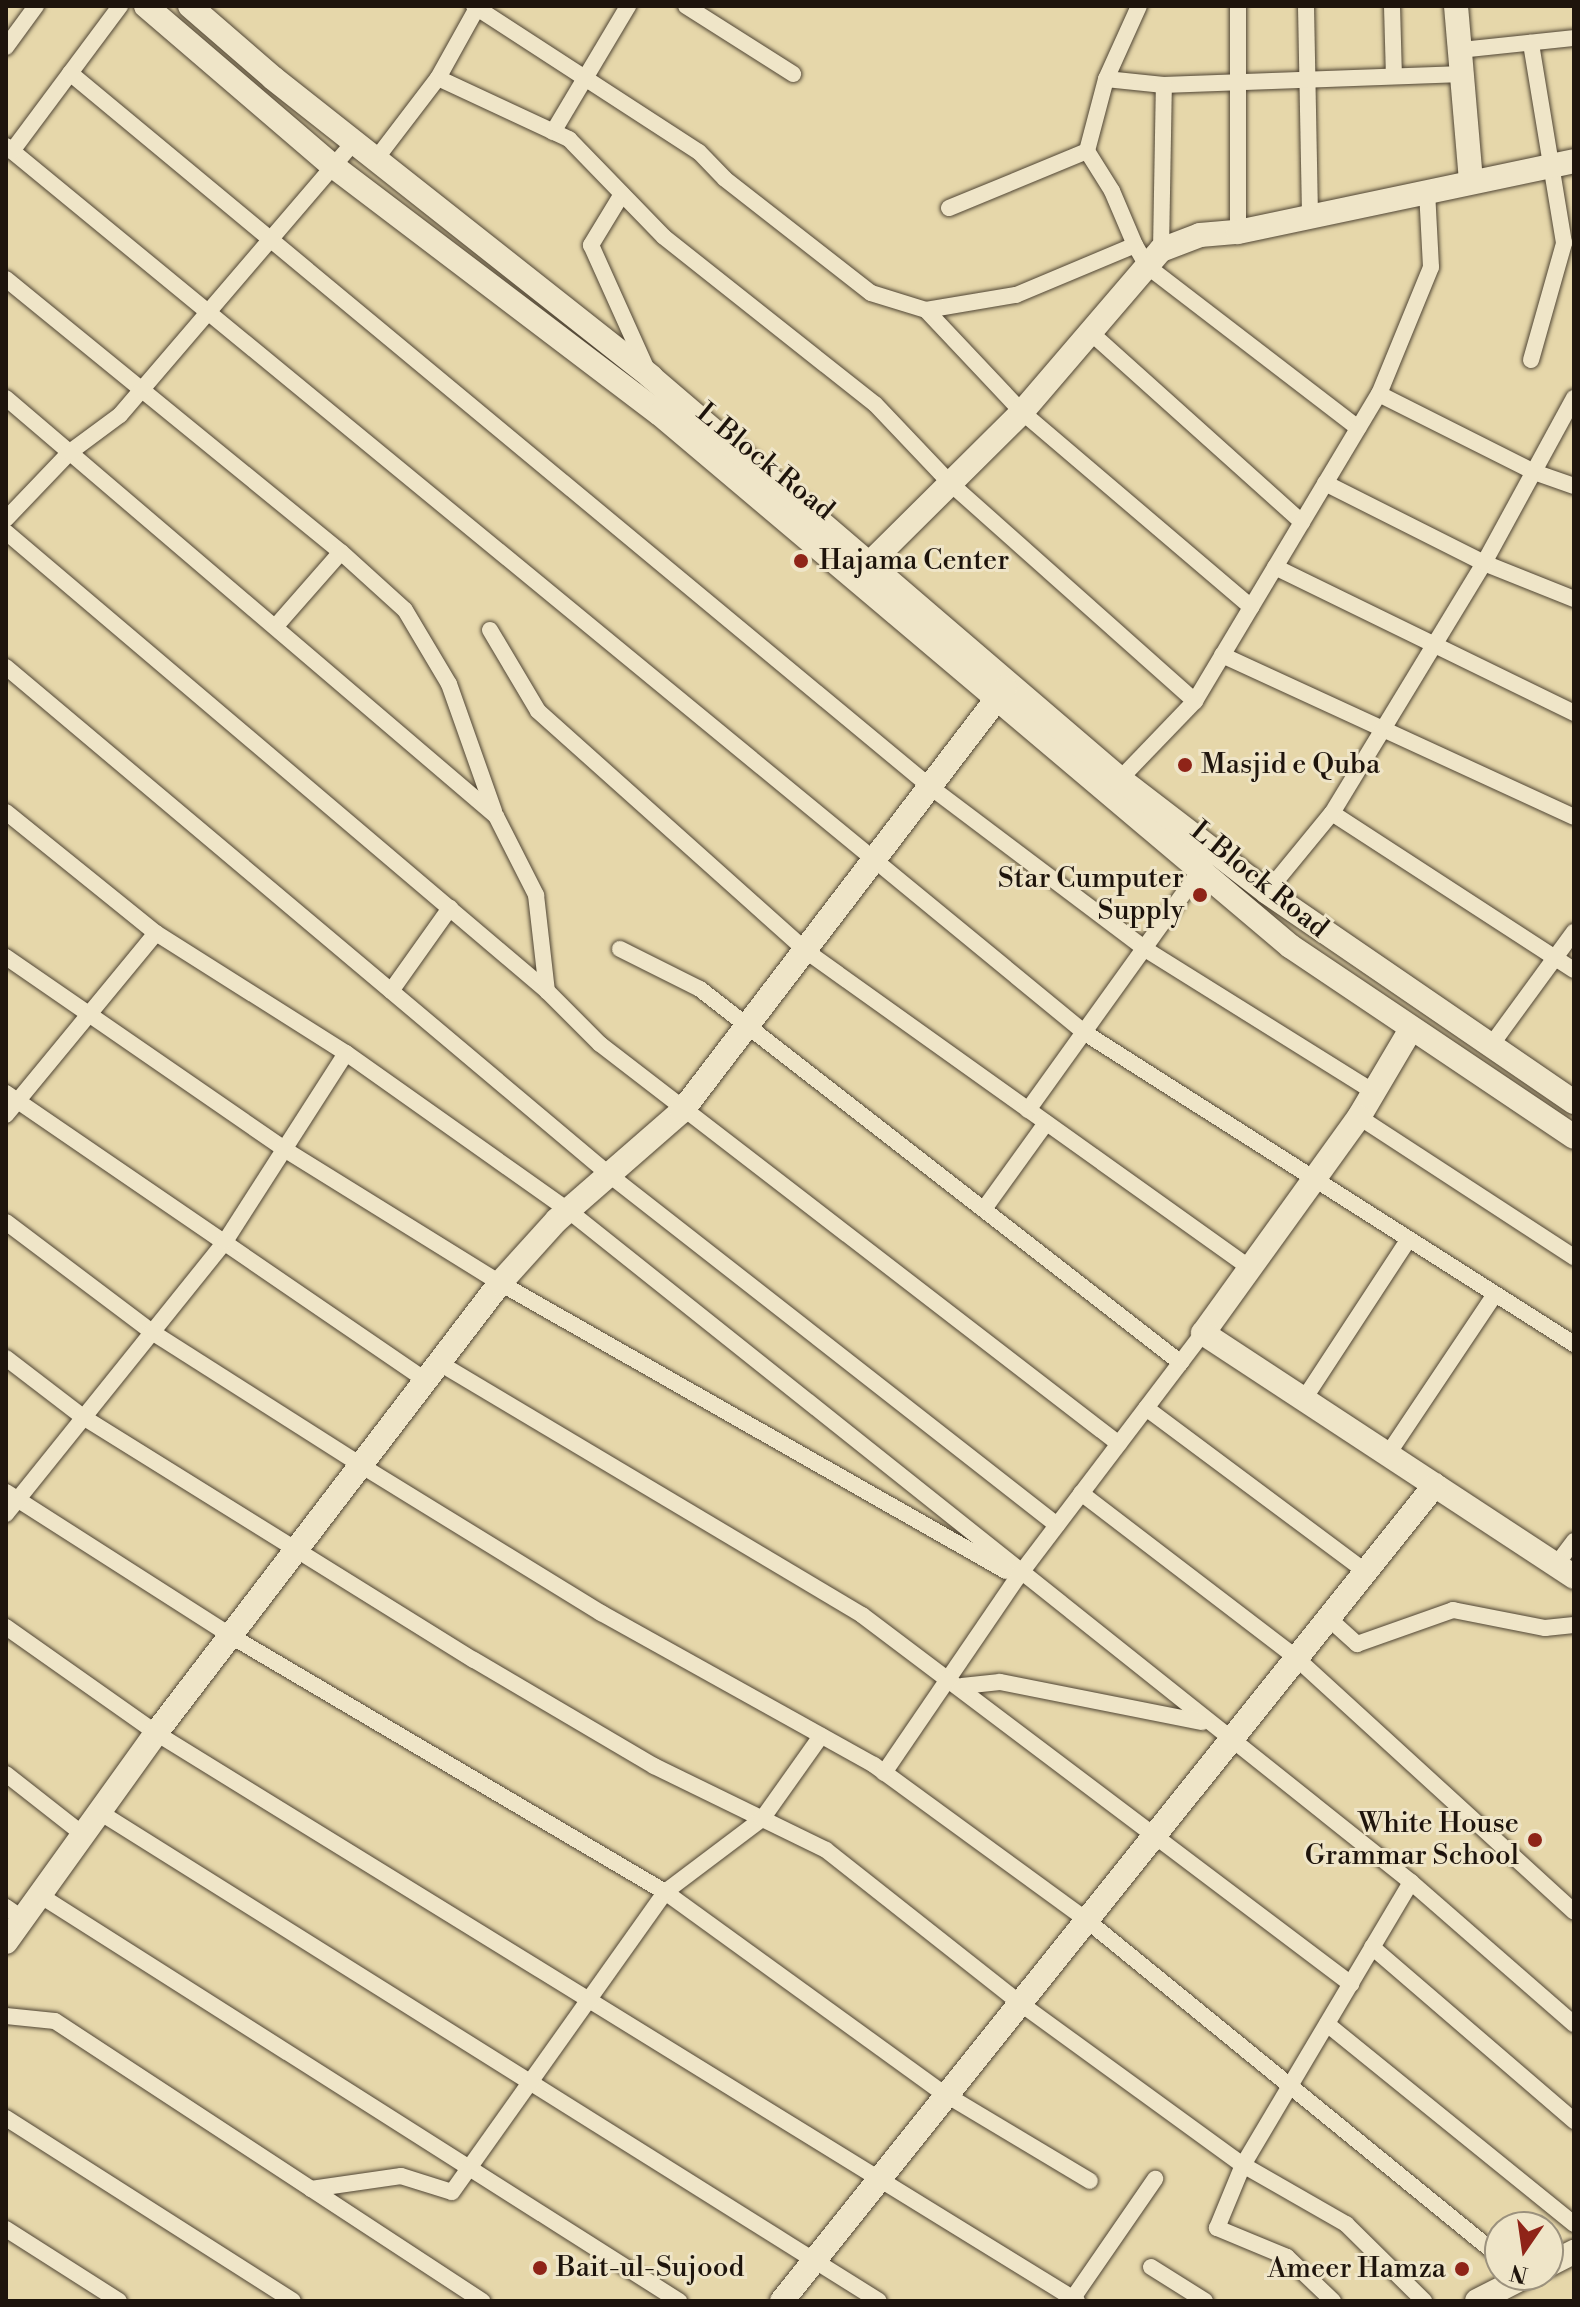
<!DOCTYPE html>
<html>
<head>
<meta charset="utf-8">
<style>
  body { margin:0 }
  #map { position:relative; width:1580px; height:2307px; overflow:hidden; background:#e6d7aa; font-family:"Libre Bodoni",serif }
  div>[style] { position:absolute }
  [style*='--x'] { left:calc(var(--x)*1px); top:calc(var(--y)*1px); width:calc(var(--w)*1px); rotate:calc(var(--a)*1deg) }
  .roads { filter:drop-shadow(0 0 2px #504534) drop-shadow(0 0 2px #504534) }
  .street>* { height:16px; margin:-8px; padding:0 8px; transform-origin:8px; border-radius:8px; background:#efe5c8 }
  .secondary>* { height:24px; margin:-12px; padding:0 12px; transform-origin:12px; border-radius:12px; background:#efe5c8 }
  .dots>* { width:22px; height:22px; translate:-50% -50%; box-sizing:border-box; border:4px solid #efe5c8; border-radius:50% }
  span { translate:-50% -50%; white-space:nowrap; text-align:center; line-height:1.15; -webkit-text-stroke:6px #efe5c8; paint-order:stroke }
  .street-label { font-size:28px; color:#1e140c }
  .poi-label { font-size:28px; color:#1e140c }
  .left { translate:0 -50%; text-align:left }
  .right { translate:-100% -50%; text-align:right }
  .frame { position:absolute; inset:0; border:8px solid #1e140c; pointer-events:none }
  .north { position:absolute; left:1484px; top:2211px; width:80px; height:80px; box-sizing:border-box; background:#efe5c8; border:2px solid #9b917d; border-radius:50%; rotate:193deg; font-size:22px; font-weight:700; line-height:32px; text-align:center; color:#1e140c }
  .north::after { content:''; display:block; margin:auto; width:28px; height:36px; background:#8f2418; clip-path:polygon(50% 0,100% 100%,50% 72%,0 100%) }
</style>
</head>
<body>
<div id="map">
  <div class="roads">
    <div class="street">
      <div style="--x:474;--y:6;--w:268;--a:33"></div>
      <div style="--x:699;--y:152;--w:37;--a:46"></div>
      <div style="--x:725;--y:179;--w:185;--a:38"></div>
      <div style="--x:871;--y:293;--w:58;--a:17.2"></div>
      <div style="--x:926;--y:310;--w:91;--a:-9.5"></div>
      <div style="--x:1016;--y:295;--w:129;--a:-22.8"></div>
      <div style="--x:686;--y:6;--w:127;--a:32.4"></div>
      <div style="--x:1139;--y:6;--w:80;--a:114.3"></div>
      <div style="--x:1106;--y:79;--w:74;--a:104.8"></div>
      <div style="--x:1087;--y:151;--w:47;--a:58"></div>
      <div style="--x:1112;--y:191;--w:59;--a:66.9"></div>
      <div style="--x:1135;--y:245;--w:24;--a:60"></div>
      <div style="--x:1147;--y:266;--w:266;--a:37.5"></div>
      <div style="--x:1238;--y:6;--w:226;--a:90"></div>
      <div style="--x:1306;--y:6;--w:211;--a:88.9"></div>
      <div style="--x:1392;--y:6;--w:70;--a:88.4"></div>
      <div style="--x:6;--y:47;--w:51;--a:-53.8"></div>
      <div style="--x:1460;--y:50;--w:115;--a:-6"></div>
      <div style="--x:70;--y:73;--w:1116;--a:39.69"></div>
      <div style="--x:929;--y:786;--w:271;--a:37"></div>
      <div style="--x:1145;--y:949;--w:270;--a:32"></div>
      <div style="--x:438;--y:78;--w:145;--a:25"></div>
      <div style="--x:569;--y:139;--w:136;--a:45.9"></div>
      <div style="--x:664;--y:237;--w:269;--a:38.4"></div>
      <div style="--x:875;--y:404;--w:109;--a:46.5"></div>
      <div style="--x:950;--y:483;--w:328;--a:41.7"></div>
      <div style="--x:1106;--y:79;--w:58;--a:5.9"></div>
      <div style="--x:1164;--y:85;--w:298;--a:-2.1"></div>
      <div style="--x:553;--y:132;--w:147;--a:-59.2"></div>
      <div style="--x:6;--y:146;--w:1397;--a:39.42"></div>
      <div style="--x:1085;--y:1033;--w:580;--a:32.46"></div>
      <div style="--x:12;--y:151;--w:181;--a:-53.3"></div>
      <div style="--x:376;--y:159;--w:102;--a:-52.6"></div>
      <div style="--x:438;--y:78;--w:82;--a:-60.9"></div>
      <div style="--x:622;--y:194;--w:60;--a:121.3"></div>
      <div style="--x:591;--y:245;--w:139;--a:65.8"></div>
      <div style="--x:949;--y:208;--w:149;--a:-22.4"></div>
      <div style="--x:1161;--y:250;--w:165;--a:-89"></div>
      <div style="--x:6;--y:279;--w:432;--a:39.2"></div>
      <div style="--x:926;--y:310;--w:140;--a:46.7"></div>
      <div style="--x:1022;--y:412;--w:301;--a:40.4"></div>
      <div style="--x:1090;--y:332;--w:285;--a:41.9"></div>
      <div style="--x:1531;--y:360;--w:122;--a:-74.2"></div>
      <div style="--x:1564;--y:243;--w:203;--a:-99.4"></div>
      <div style="--x:1379;--y:394;--w:174;--a:26.7"></div>
      <div style="--x:1534;--y:472;--w:42;--a:19.3"></div>
      <div style="--x:6;--y:398;--w:644;--a:40.47"></div>
      <div style="--x:496;--y:816;--w:89;--a:63.1"></div>
      <div style="--x:536;--y:895;--w:97;--a:83.5"></div>
      <div style="--x:547;--y:991;--w:75;--a:45"></div>
      <div style="--x:600;--y:1044;--w:655;--a:37.62"></div>
      <div style="--x:1325;--y:483;--w:178;--a:26.7"></div>
      <div style="--x:1484;--y:563;--w:97;--a:21.8"></div>
      <div style="--x:6;--y:519;--w:93;--a:-46.3"></div>
      <div style="--x:70;--y:452;--w:62;--a:-36.5"></div>
      <div style="--x:120;--y:415;--w:360;--a:-49.4"></div>
      <div style="--x:6;--y:532;--w:709;--a:40.31"></div>
      <div style="--x:1275;--y:567;--w:333;--a:26"></div>
      <div style="--x:276;--y:626;--w:98;--a:-48.7"></div>
      <div style="--x:341;--y:552;--w:86;--a:42.2"></div>
      <div style="--x:405;--y:610;--w:86;--a:59.3"></div>
      <div style="--x:449;--y:684;--w:135;--a:70.5"></div>
      <div style="--x:490;--y:630;--w:94;--a:59.3"></div>
      <div style="--x:538;--y:711;--w:360;--a:41.8"></div>
      <div style="--x:806;--y:951;--w:546;--a:35.53"></div>
      <div style="--x:1222;--y:655;--w:387;--a:24.7"></div>
      <div style="--x:6;--y:667;--w:792;--a:40.08"></div>
      <div style="--x:612;--y:1177;--w:565;--a:38.03"></div>
      <div style="--x:1120;--y:779;--w:108;--a:-46.1"></div>
      <div style="--x:1195;--y:701;--w:358;--a:-59.1"></div>
      <div style="--x:1379;--y:394;--w:137;--a:-67.7"></div>
      <div style="--x:1431;--y:267;--w:76;--a:-93"></div>
      <div style="--x:6;--y:812;--w:193;--a:38.9"></div>
      <div style="--x:156;--y:933;--w:225;--a:32.3"></div>
      <div style="--x:346;--y:1053;--w:273;--a:35.3"></div>
      <div style="--x:569;--y:1211;--w:1077;--a:38.55"></div>
      <div style="--x:1411;--y:1882;--w:216;--a:41.1"></div>
      <div style="--x:1332;--y:813;--w:288;--a:33"></div>
      <div style="--x:1267;--y:892;--w:102;--a:-50.6"></div>
      <div style="--x:1332;--y:813;--w:293;--a:-58.7"></div>
      <div style="--x:1484;--y:563;--w:188;--a:-61.4"></div>
      <div style="--x:620;--y:949;--w:89;--a:26.6"></div>
      <div style="--x:700;--y:989;--w:609;--a:37.87"></div>
      <div style="--x:6;--y:957;--w:338;--a:34.6"></div>
      <div style="--x:284;--y:1149;--w:254;--a:31.8"></div>
      <div style="--x:500;--y:1283;--w:582;--a:29.65"></div>
      <div style="--x:391;--y:991;--w:102;--a:-54.6"></div>
      <div style="--x:1489;--y:1048;--w:144;--a:-53.8"></div>
      <div style="--x:6;--y:1093;--w:511;--a:34.4"></div>
      <div style="--x:1028;--y:1110;--w:303;--a:-54.3"></div>
      <div style="--x:6;--y:1115;--w:236;--a:-50.5"></div>
      <div style="--x:1359;--y:1117;--w:257;--a:33.1"></div>
      <div style="--x:984;--y:1209;--w:106;--a:-54.2"></div>
      <div style="--x:6;--y:1222;--w:183;--a:37"></div>
      <div style="--x:152;--y:1332;--w:249;--a:32.5"></div>
      <div style="--x:362;--y:1466;--w:281;--a:31.6"></div>
      <div style="--x:601;--y:1613;--w:312;--a:29.1"></div>
      <div style="--x:874;--y:1765;--w:260;--a:36.1"></div>
      <div style="--x:1084;--y:1918;--w:537;--a:39.18"></div>
      <div style="--x:6;--y:1358;--w:97;--a:37.5"></div>
      <div style="--x:83;--y:1417;--w:460;--a:31.9"></div>
      <div style="--x:474;--y:1660;--w:209;--a:30.5"></div>
      <div style="--x:654;--y:1766;--w:191;--a:26"></div>
      <div style="--x:826;--y:1850;--w:243;--a:38.3"></div>
      <div style="--x:1017;--y:2001;--w:279;--a:36"></div>
      <div style="--x:1243;--y:2165;--w:119;--a:29.8"></div>
      <div style="--x:1346;--y:2224;--w:110;--a:44.6"></div>
      <div style="--x:441;--y:1364;--w:490;--a:30.8"></div>
      <div style="--x:862;--y:1615;--w:613;--a:37.04"></div>
      <div style="--x:1304;--y:1399;--w:190;--a:-56.8"></div>
      <div style="--x:1146;--y:1408;--w:271;--a:36.7"></div>
      <div style="--x:1388;--y:1454;--w:192;--a:-56.2"></div>
      <div style="--x:6;--y:1492;--w:267;--a:32.6"></div>
      <div style="--x:231;--y:1636;--w:504;--a:30.53"></div>
      <div style="--x:665;--y:1892;--w:343;--a:35.9"></div>
      <div style="--x:943;--y:2093;--w:171;--a:30.9"></div>
      <div style="--x:1081;--y:1493;--w:268;--a:37.4"></div>
      <div style="--x:1294;--y:1656;--w:379;--a:42.4"></div>
      <div style="--x:6;--y:1514;--w:351;--a:-51.2"></div>
      <div style="--x:226;--y:1240;--w:222;--a:-57.3"></div>
      <div style="--x:1556;--y:1565;--w:30;--a:-53"></div>
      <div style="--x:1326;--y:1616;--w:42;--a:42.1"></div>
      <div style="--x:1357;--y:1644;--w:102;--a:-19.5"></div>
      <div style="--x:1453;--y:1610;--w:94;--a:11.1"></div>
      <div style="--x:1545;--y:1628;--w:29;--a:-6"></div>
      <div style="--x:6;--y:1627;--w:184;--a:35.2"></div>
      <div style="--x:156;--y:1733;--w:1082;--a:31.66"></div>
      <div style="--x:962;--y:1686;--w:38;--a:-6"></div>
      <div style="--x:1000;--y:1682;--w:206;--a:11.2"></div>
      <div style="--x:884;--y:1773;--w:236;--a:-55.7"></div>
      <div style="--x:1017;--y:1578;--w:308;--a:-52.8"></div>
      <div style="--x:6;--y:1774;--w:100;--a:38.1"></div>
      <div style="--x:101;--y:1813;--w:918;--a:32.1"></div>
      <div style="--x:41;--y:1896;--w:756;--a:32.41"></div>
      <div style="--x:6;--y:1907;--w:21;--a:35"></div>
      <div style="--x:1372;--y:1947;--w:267;--a:40.7"></div>
      <div style="--x:6;--y:2016;--w:49;--a:5.8"></div>
      <div style="--x:55;--y:2021;--w:511;--a:33.25"></div>
      <div style="--x:1327;--y:2024;--w:318;--a:39"></div>
      <div style="--x:6;--y:2118;--w:340;--a:32.5"></div>
      <div style="--x:311;--y:2189;--w:91;--a:-8.2"></div>
      <div style="--x:401;--y:2176;--w:53;--a:17.4"></div>
      <div style="--x:452;--y:2192;--w:368;--a:-54.6"></div>
      <div style="--x:665;--y:1892;--w:121;--a:-37"></div>
      <div style="--x:762;--y:1819;--w:102;--a:-54.6"></div>
      <div style="--x:6;--y:2229;--w:134;--a:32.5"></div>
      <div style="--x:1151;--y:2267;--w:64;--a:32.2"></div>
      <div style="--x:1073;--y:2298;--w:145;--a:-55.4"></div>
      <div style="--x:1333;--y:2301;--w:64;--a:-136.3"></div>
      <div style="--x:1287;--y:2257;--w:76;--a:-157.5"></div>
      <div style="--x:1217;--y:2228;--w:68;--a:-67.6"></div>
      <div style="--x:1243;--y:2165;--w:329;--a:-59.3"></div>
    </div>
    <div class="secondary">
      <div style="--x:146;--y:6;--w:246;--a:40.6"></div>
      <div style="--x:333;--y:166;--w:410;--a:37.2"></div>
      <div style="--x:660;--y:414;--w:825;--a:40.18"></div>
      <div style="--x:1290;--y:946;--w:342;--a:33.9"></div>
      <div style="--x:190;--y:6;--w:110;--a:40.9"></div>
      <div style="--x:273;--y:78;--w:482;--a:38.3"></div>
      <div style="--x:651;--y:377;--w:618;--a:40.6"></div>
      <div style="--x:1120;--y:779;--w:185;--a:37.5"></div>
      <div style="--x:1267;--y:892;--w:372;--a:34.4"></div>
      <div style="--x:1456;--y:6;--w:175;--a:85.1"></div>
      <div style="--x:871;--y:562;--w:213;--a:-44.8"></div>
      <div style="--x:1022;--y:412;--w:213;--a:-49.4"></div>
      <div style="--x:1161;--y:250;--w:42;--a:-21"></div>
      <div style="--x:1200;--y:235;--w:38;--a:-5"></div>
      <div style="--x:1238;--y:232;--w:343;--a:-11.9"></div>
      <div style="--x:1411;--y:1029;--w:102;--a:120.6"></div>
      <div style="--x:1359;--y:1117;--w:266;--a:125.8"></div>
      <div style="--x:1203;--y:1333;--w:444;--a:33.3"></div>
      <div style="--x:6;--y:1942;--w:257;--a:-54.3"></div>
      <div style="--x:156;--y:1733;--w:566;--a:-52.6"></div>
      <div style="--x:500;--y:1283;--w:85;--a:-47.9"></div>
      <div style="--x:557;--y:1220;--w:166;--a:-41.1"></div>
      <div style="--x:682;--y:1111;--w:532;--a:-52.63"></div>
      <div style="--x:1548;--y:2265;--w:29;--a:-27"></div>
      <div style="--x:782;--y:2301;--w:1045;--a:-51.33"></div>
      <div style="--x:1477;--y:2301;--w:57;--a:-27"></div>
    </div>
  </div>
  <div class="dots">
    <div style="left:801px;top:561px;background:#8f2418"></div>
    <div style="left:1185px;top:765px;background:#8f2418"></div>
    <div style="left:1200px;top:895px;background:#8f2418"></div>
    <div style="left:1535px;top:1840px;background:#8f2418"></div>
    <div style="left:540px;top:2268px;background:#8f2418"></div>
    <div style="left:1462px;top:2269px;background:#8f2418"></div>
  </div>
  <div class="street-label">
    <span style="left:765px;top:462px;rotate:39deg">L Block Road</span>
    <span style="left:1259px;top:880px;rotate:39deg">L Block Road</span>
  </div>
  <div class="poi-label">
    <span class="left" style="left:819px;top:561px">Hajama Center</span>
    <span class="left" style="left:1201px;top:765px">Masjid e Quba</span>
    <span class="right" style="left:1184px;top:895px">Star Cumputer<br>Supply</span>
    <span class="right" style="left:1519px;top:1840px">White House<br>Grammar School</span>
    <span class="left" style="left:556px;top:2268px">Bait-ul-Sujood</span>
    <span class="right" style="left:1446px;top:2269px">Ameer Hamza</span>
  </div>
  <div class="frame"></div>
  <div class="north">N</div>
</div>
</body>
</html>
